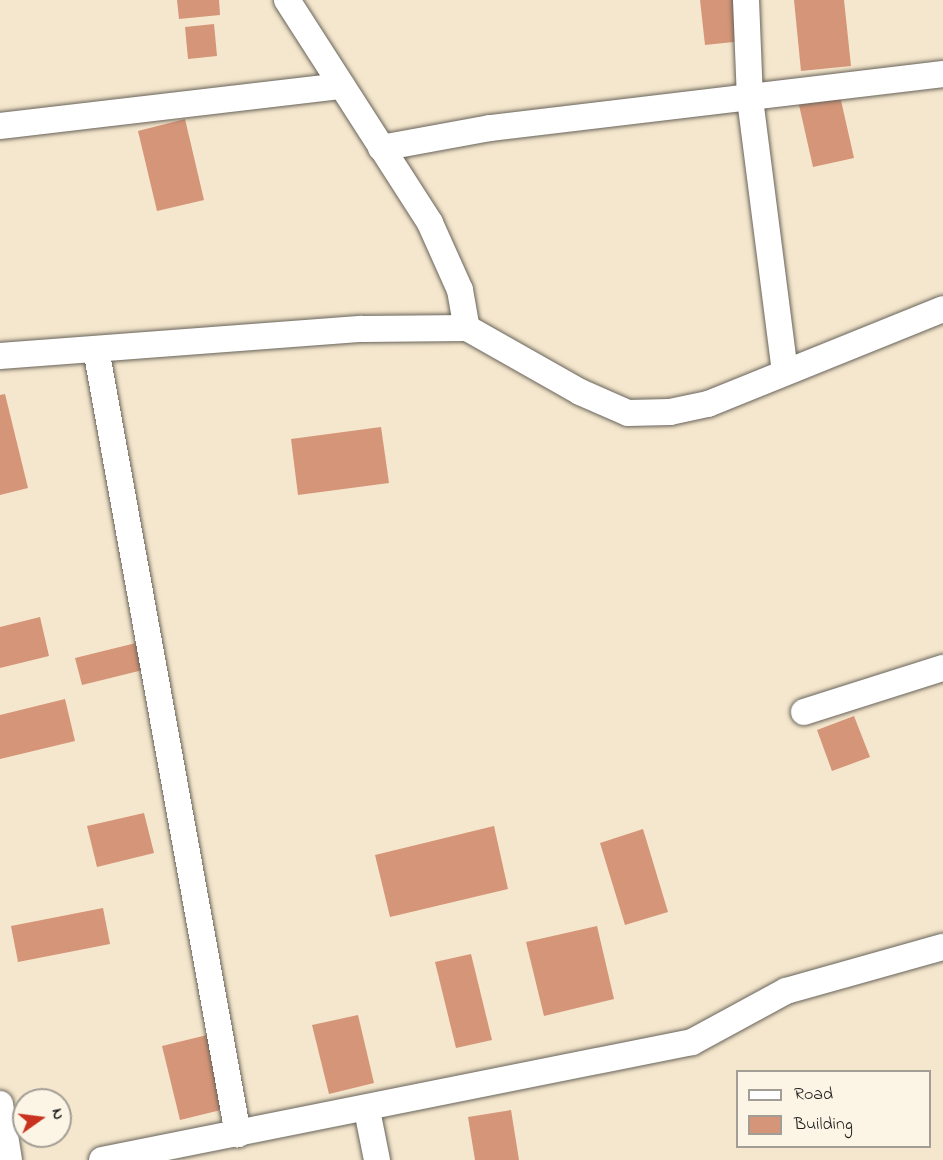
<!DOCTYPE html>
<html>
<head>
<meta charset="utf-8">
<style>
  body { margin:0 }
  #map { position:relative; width:943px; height:1160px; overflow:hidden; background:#f5e7cd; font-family:"Indie Flower",sans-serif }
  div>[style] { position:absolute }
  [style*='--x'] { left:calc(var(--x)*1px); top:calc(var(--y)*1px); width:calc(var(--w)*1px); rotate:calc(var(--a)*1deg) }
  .building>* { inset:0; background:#d59578 }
  .roads { filter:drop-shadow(0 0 2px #68635a) drop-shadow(0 0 2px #68635a) }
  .minor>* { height:26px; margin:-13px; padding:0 13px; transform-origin:13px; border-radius:13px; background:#fff }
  span { translate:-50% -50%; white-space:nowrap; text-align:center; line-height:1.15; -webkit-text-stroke:4.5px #fcf5e5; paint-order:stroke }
  .legend { position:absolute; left:736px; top:1070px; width:195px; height:78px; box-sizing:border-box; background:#fcf5e5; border:2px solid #a29e95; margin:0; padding:8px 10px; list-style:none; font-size:18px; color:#1c1c1c }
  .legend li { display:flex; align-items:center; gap:12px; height:30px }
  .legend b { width:30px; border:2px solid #a29e95 }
  .north { position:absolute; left:12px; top:1088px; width:60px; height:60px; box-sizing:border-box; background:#fcf5e5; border:2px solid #a29e95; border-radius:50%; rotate:76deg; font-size:16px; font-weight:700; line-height:24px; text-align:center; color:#1c1c1c }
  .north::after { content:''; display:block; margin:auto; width:21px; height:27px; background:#c8321e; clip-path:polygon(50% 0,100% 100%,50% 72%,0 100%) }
</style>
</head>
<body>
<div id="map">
  <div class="building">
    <div style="clip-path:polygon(177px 0,219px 0,220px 15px,179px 19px)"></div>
    <div style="clip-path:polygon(700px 0,739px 0,743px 41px,705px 45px)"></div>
    <div style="clip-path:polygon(794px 0,844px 0,851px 66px,801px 71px)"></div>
    <div style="clip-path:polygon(214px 24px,217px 56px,188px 59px,185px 27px)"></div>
    <div style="clip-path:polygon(840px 96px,854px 158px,813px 167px,799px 105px)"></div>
    <div style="clip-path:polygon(185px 119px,204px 200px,157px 211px,138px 131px)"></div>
    <div style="clip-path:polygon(5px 394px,28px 488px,0 495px,0 395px)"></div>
    <div style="clip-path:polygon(381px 427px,389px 483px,298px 495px,291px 439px)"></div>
    <div style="clip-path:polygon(40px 617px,49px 656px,0 668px,0 627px)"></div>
    <div style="clip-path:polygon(140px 642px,147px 669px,82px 685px,75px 658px)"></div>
    <div style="clip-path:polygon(65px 699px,75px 741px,0 759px,0 715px)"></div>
    <div style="clip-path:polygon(854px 716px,870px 757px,832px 771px,817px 730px)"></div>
    <div style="clip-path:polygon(144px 813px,154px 853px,97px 867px,87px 826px)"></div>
    <div style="clip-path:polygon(494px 826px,508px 889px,390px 917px,375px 855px)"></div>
    <div style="clip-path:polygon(643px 829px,668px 912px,625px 925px,600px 843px)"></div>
    <div style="clip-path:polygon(103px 908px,110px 944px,18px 962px,11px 926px)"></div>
    <div style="clip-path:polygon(597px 926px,614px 999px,544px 1016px,526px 942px)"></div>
    <div style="clip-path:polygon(471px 954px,492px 1040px,456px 1048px,435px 962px)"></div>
    <div style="clip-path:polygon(358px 1015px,374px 1083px,329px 1094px,312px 1025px)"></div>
    <div style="clip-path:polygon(207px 1035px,225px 1109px,180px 1120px,162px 1046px)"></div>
    <div style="clip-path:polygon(511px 1110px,519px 1160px,475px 1160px,468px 1117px)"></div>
  </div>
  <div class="roads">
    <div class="minor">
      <div style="--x:287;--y:0;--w:265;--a:57.3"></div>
      <div style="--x:430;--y:223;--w:73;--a:65.9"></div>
      <div style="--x:460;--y:290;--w:39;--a:80"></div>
      <div style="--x:746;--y:0;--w:99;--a:87.7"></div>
      <div style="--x:750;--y:99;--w:274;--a:82.7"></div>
      <div style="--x:0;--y:126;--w:344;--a:-6.7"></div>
      <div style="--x:381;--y:148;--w:111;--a:-10.4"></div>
      <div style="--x:490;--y:128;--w:456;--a:-6.8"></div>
      <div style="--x:96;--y:349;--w:798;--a:79.75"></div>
      <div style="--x:0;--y:356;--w:363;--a:-4.3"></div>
      <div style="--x:362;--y:329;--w:105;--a:-0.5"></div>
      <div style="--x:467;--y:328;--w:130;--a:29.5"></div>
      <div style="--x:580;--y:392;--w:52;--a:23.6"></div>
      <div style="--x:628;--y:413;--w:42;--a:-1.4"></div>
      <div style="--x:670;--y:412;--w:39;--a:-12"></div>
      <div style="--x:708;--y:404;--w:253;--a:-22"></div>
      <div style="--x:804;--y:712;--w:146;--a:-17.6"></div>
      <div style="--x:0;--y:1104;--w:57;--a:80.9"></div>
      <div style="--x:367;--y:1110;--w:51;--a:78.7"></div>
      <div style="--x:102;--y:1160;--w:602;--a:-11.31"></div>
      <div style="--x:692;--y:1042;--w:107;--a:-28.5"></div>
      <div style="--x:786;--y:991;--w:163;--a:-15.7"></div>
    </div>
  </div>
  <ul class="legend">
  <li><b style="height:8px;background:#fff"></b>Road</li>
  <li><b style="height:16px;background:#d59578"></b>Building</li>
  </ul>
  <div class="north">N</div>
</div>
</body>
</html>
